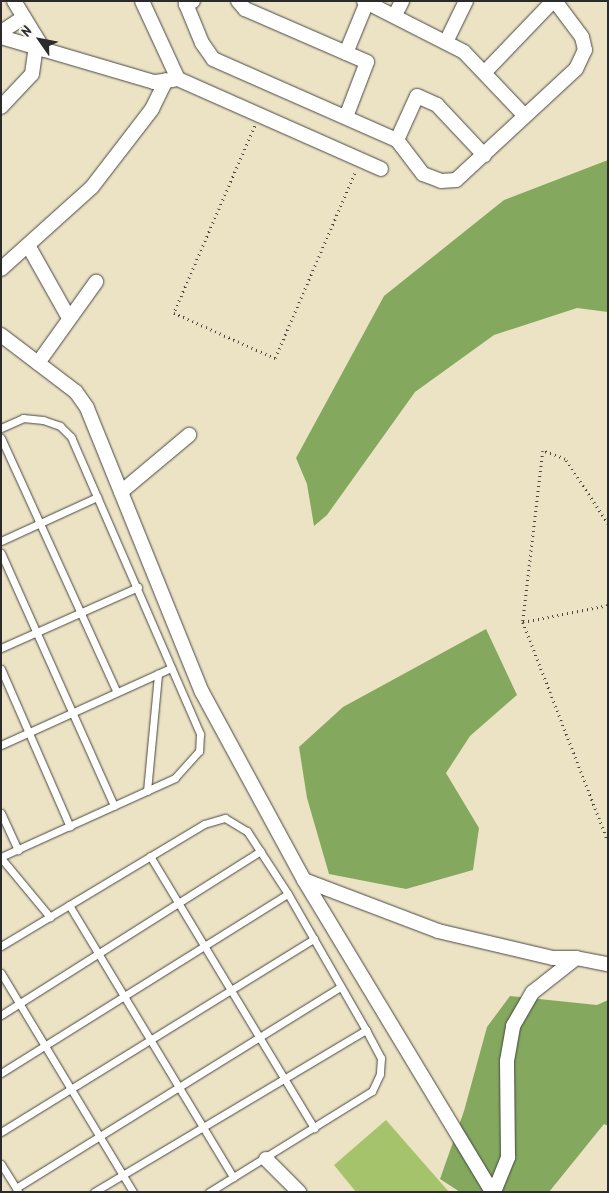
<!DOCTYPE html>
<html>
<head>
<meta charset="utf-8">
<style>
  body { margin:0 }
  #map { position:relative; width:609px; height:1193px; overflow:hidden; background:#ece3c5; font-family:Kalam,sans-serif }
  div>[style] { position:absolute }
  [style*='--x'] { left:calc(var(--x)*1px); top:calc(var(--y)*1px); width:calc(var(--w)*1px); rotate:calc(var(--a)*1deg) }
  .green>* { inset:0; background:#a5c36a }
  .forest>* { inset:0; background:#84a95e }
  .path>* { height:2.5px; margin-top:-1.25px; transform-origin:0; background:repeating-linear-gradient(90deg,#484742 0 1px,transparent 0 5px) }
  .roads { filter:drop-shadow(0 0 1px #484742) drop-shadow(0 0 1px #484742) }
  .service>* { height:7px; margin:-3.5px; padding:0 3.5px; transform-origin:3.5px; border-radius:3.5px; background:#fff }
  .minor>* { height:14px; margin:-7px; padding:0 7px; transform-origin:7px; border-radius:7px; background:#fff }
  span { translate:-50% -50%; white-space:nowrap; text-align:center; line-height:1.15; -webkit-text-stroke:4px #f6f6f2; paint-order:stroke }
  .frame { position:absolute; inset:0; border:2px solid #2b2b2b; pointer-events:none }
  .north { position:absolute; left:15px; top:15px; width:50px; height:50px; -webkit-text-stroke:4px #f6f6f2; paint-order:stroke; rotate:303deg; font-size:14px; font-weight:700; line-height:20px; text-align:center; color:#2b2b2b }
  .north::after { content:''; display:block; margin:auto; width:18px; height:22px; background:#2b2b2b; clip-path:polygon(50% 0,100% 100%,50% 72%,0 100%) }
</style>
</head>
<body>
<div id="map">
  <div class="green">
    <div style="clip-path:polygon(386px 1120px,449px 1192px,356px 1192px,334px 1165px)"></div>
  </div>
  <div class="forest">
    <div style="clip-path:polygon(608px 160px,608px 312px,577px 308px,494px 335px,415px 392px,327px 515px,314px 526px,307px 484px,296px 458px,384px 296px,504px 200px)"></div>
    <div style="clip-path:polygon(486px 629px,517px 695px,470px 736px,446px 773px,479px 828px,473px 870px,406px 889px,329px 874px,307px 798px,299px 747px,343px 707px)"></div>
    <div style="clip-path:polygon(510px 996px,597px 1005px,608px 1000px,608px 1126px,604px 1124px,549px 1192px,460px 1192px,440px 1179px,464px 1111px,487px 1027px)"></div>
  </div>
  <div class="path">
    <div style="--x:255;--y:126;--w:204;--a:113.4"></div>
    <div style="--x:174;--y:313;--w:111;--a:24"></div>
    <div style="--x:275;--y:358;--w:202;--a:-66.7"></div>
    <div style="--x:608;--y:524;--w:78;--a:-123.5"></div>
    <div style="--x:565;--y:459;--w:23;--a:-160"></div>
    <div style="--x:543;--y:451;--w:172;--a:96.7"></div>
    <div style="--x:523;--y:622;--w:235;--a:68.8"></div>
    <div style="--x:523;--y:622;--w:87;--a:-11.3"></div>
  </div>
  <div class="roads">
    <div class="service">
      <div style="--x:1;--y:428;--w:24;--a:-24"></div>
      <div style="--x:23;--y:418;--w:20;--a:6"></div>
      <div style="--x:43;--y:420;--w:18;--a:19"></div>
      <div style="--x:60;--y:426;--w:16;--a:45"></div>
      <div style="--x:71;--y:437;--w:324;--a:66.5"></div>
      <div style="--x:200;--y:734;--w:17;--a:93"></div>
      <div style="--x:199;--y:751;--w:36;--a:132"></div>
      <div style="--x:175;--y:778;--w:191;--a:155.6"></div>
      <div style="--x:1;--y:438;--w:279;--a:65.5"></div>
      <div style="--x:1;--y:541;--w:106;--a:-24.6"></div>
      <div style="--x:1;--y:553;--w:277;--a:65.9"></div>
      <div style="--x:1;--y:648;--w:150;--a:-24"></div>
      <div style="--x:1;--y:669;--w:172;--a:66.4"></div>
      <div style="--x:1;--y:745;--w:187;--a:-24.4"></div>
      <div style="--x:147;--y:791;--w:118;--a:-84.6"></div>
      <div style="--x:1;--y:813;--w:41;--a:65.3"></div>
      <div style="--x:150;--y:856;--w:318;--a:58.9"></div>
      <div style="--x:1;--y:858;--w:77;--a:50.3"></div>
      <div style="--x:69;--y:905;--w:318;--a:58.9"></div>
      <div style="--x:1;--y:946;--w:237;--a:-31"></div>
      <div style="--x:204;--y:824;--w:22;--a:-16"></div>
      <div style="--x:225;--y:818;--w:26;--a:31"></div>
      <div style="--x:247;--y:831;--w:75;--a:56.9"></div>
      <div style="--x:288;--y:894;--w:157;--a:60.2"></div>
      <div style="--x:366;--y:1030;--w:32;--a:62"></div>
      <div style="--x:381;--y:1058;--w:16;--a:94"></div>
      <div style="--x:380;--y:1074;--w:19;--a:115"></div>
      <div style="--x:372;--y:1091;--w:192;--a:148.2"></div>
      <div style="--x:1;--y:973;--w:256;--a:58.9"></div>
      <div style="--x:1;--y:1015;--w:307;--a:-32.3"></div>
      <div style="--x:1;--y:1073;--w:338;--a:-32"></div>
      <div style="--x:1;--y:1132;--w:368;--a:-31.7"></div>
      <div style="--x:1;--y:1164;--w:32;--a:58"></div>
      <div style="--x:16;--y:1188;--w:381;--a:-31.8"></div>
      <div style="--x:94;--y:1192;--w:317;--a:-30.8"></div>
    </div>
    <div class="minor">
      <div style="--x:14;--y:1;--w:57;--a:58.5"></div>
      <div style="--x:142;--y:1;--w:86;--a:65.2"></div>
      <div style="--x:178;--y:79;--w:222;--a:23.9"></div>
      <div style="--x:193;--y:1;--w:8;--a:157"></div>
      <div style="--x:186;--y:4;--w:42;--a:67.7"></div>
      <div style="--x:202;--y:43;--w:19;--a:55"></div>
      <div style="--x:213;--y:59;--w:201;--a:23.8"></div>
      <div style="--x:397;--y:140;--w:43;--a:52.6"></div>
      <div style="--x:423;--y:174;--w:19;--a:21"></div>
      <div style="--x:441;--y:181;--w:15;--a:-4"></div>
      <div style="--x:456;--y:180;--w:163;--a:-42.8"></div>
      <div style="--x:576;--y:69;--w:21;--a:-65"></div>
      <div style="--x:585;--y:50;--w:13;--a:-103"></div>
      <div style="--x:582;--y:37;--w:45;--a:-126.9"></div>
      <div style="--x:238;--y:1;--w:11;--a:49"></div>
      <div style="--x:245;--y:9;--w:133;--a:23.5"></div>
      <div style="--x:367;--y:62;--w:59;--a:110.9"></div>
      <div style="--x:364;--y:1;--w:112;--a:27"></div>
      <div style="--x:464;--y:52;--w:88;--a:46.4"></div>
      <div style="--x:395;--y:15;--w:16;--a:-63"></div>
      <div style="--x:1;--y:32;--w:27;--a:-33"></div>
      <div style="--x:1;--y:37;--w:159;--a:16.4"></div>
      <div style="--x:154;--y:82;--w:19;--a:-6"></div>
      <div style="--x:446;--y:42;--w:46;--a:-64"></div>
      <div style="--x:346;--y:53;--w:55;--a:-67.6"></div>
      <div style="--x:485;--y:72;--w:98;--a:-46.2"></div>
      <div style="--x:1;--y:107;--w:45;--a:-46.8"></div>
      <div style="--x:32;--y:74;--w:27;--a:-82"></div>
      <div style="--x:397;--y:140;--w:48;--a:-65.6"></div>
      <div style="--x:417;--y:96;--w:22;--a:24"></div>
      <div style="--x:437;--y:105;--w:69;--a:46.8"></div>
      <div style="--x:29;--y:247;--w:81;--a:60.6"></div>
      <div style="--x:1;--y:269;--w:122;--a:-42"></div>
      <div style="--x:92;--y:187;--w:98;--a:-52.4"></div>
      <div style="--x:152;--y:109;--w:32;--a:-64"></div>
      <div style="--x:1;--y:335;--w:94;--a:37.2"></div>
      <div style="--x:76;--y:392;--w:19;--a:55"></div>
      <div style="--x:87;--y:408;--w:306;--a:68"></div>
      <div style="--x:202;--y:692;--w:214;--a:61.5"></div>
      <div style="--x:304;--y:880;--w:364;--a:58.9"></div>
      <div style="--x:38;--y:363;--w:100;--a:-54.4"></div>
      <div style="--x:121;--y:492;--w:89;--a:-40"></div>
      <div style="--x:304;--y:880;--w:143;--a:20.8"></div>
      <div style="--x:438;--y:931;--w:118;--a:13.2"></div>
      <div style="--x:553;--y:958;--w:23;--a:0"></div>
      <div style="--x:576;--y:958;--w:33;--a:11"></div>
      <div style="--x:266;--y:1159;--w:47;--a:45"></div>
      <div style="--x:494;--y:1192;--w:38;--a:-68"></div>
      <div style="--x:508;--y:1157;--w:96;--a:-90.6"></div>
      <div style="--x:507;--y:1061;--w:36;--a:-80"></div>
      <div style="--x:513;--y:1026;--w:39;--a:-60"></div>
      <div style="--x:533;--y:992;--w:55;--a:-38.3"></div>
    </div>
  </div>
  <div class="frame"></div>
  <div class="north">N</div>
</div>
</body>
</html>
